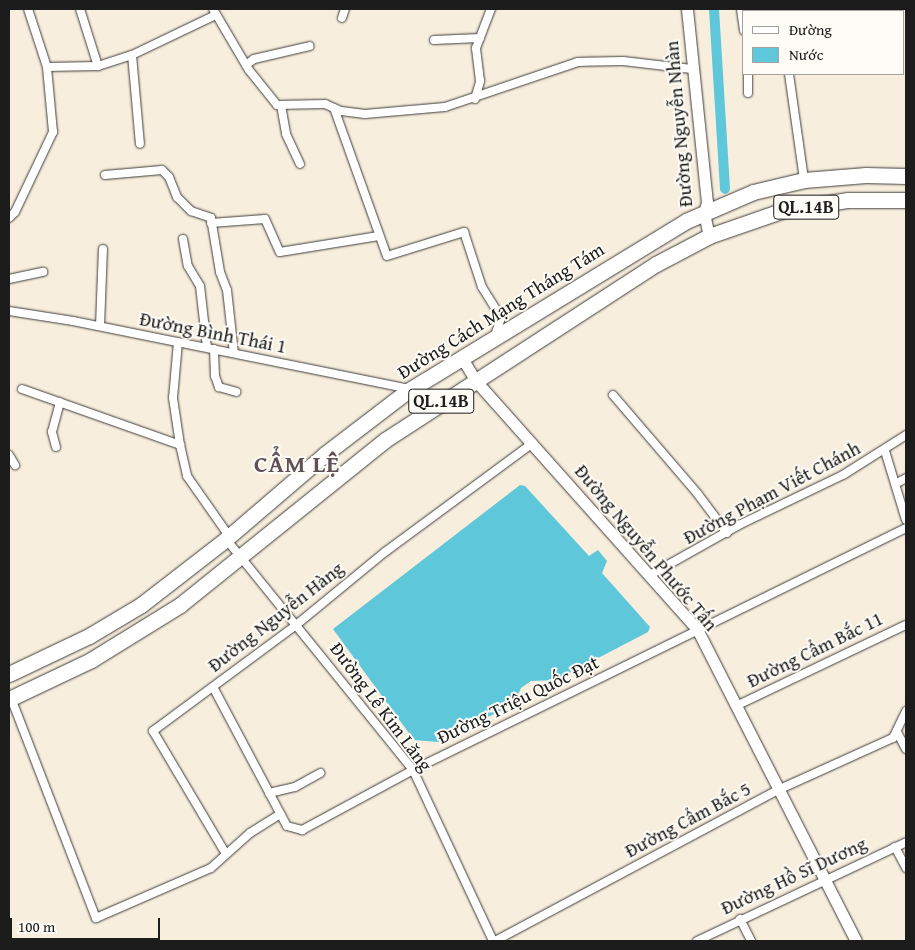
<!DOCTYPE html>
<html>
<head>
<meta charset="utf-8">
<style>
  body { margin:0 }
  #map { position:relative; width:915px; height:950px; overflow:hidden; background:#f8eedd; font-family:"Gentium Book Plus",serif }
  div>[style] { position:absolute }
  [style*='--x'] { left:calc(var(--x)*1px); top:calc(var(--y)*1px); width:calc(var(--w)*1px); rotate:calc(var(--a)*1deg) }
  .water>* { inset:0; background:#5ec7d9 }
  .canal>* { height:10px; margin:-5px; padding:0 5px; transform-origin:5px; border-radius:5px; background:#5ec7d9 }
  .roads { filter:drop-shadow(0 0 1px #3d3c39) drop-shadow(0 0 1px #3d3c39) }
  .street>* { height:8px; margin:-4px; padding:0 4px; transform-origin:4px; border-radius:4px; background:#fff }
  .secondary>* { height:11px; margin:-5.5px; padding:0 5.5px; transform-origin:5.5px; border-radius:5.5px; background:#fff }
  .highway>* { height:15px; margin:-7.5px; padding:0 7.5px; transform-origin:7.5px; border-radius:7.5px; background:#fff }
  span { translate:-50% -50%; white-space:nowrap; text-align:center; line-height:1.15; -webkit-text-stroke:4px #fdfcf7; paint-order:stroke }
  .shield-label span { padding:1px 4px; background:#fdfcf7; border:1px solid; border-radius:4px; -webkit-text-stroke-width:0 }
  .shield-label { font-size:18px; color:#1c1c1c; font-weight:700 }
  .street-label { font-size:19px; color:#1c1c1c }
  .district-label { font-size:24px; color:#604f56; font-weight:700; letter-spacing:1px }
  .frame { position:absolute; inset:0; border:10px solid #1c1c1c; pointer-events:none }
  .legend { position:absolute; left:742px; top:10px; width:162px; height:65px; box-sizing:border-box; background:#fdfcf7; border:1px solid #a3a29f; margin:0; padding:6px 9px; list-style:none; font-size:15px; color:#1c1c1c }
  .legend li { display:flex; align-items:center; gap:10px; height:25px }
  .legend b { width:25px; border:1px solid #a3a29f }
  .scale { position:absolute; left:10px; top:918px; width:150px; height:22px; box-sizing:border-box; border:2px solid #1c1c1c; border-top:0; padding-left:6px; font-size:15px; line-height:18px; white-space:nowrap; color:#1c1c1c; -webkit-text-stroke:4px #fdfcf7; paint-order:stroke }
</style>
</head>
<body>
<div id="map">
  <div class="water">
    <div style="clip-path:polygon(520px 485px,525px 486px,589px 556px,598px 550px,607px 561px,602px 573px,650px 627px,648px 632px,556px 680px,531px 681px,521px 688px,514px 704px,438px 742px,414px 740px,333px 629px)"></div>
  </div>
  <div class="canal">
    <div style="--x:714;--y:9;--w:180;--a:86.5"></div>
  </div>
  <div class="roads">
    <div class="street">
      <div style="--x:80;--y:9;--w:60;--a:72.5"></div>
      <div style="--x:213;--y:9;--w:71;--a:59.5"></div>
      <div style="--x:249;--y:70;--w:45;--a:51.3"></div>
      <div style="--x:277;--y:105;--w:48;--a:-1.2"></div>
      <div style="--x:325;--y:104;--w:17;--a:24"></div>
      <div style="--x:341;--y:111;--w:24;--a:7"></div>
      <div style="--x:365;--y:114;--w:80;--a:-5"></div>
      <div style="--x:445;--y:107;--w:140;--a:-18.7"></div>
      <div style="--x:578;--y:62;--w:45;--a:-1.3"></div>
      <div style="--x:623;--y:61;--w:69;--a:6.6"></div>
      <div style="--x:741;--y:9;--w:22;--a:82"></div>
      <div style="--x:866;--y:9;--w:2;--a:90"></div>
      <div style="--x:832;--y:11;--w:7;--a:-16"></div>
      <div style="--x:342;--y:18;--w:9;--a:-72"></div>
      <div style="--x:434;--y:40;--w:46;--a:-2.5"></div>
      <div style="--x:132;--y:55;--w:89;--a:84.9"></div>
      <div style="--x:246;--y:65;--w:10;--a:-37"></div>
      <div style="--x:254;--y:59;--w:57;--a:-13.1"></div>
      <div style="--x:47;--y:67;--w:51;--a:-1.1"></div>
      <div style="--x:98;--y:66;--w:36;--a:-18"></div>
      <div style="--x:132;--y:55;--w:93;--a:-25.5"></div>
      <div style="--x:748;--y:74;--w:19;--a:90"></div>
      <div style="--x:789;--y:74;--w:107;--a:81.9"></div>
      <div style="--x:475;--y:99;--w:19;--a:-74"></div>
      <div style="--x:480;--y:81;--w:33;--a:-97"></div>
      <div style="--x:476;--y:48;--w:42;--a:-69"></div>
      <div style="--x:281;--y:105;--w:29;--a:80"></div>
      <div style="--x:286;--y:134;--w:33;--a:65"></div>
      <div style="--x:334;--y:108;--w:157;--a:70.3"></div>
      <div style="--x:387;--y:256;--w:81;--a:-17.3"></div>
      <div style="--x:464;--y:232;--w:58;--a:71.9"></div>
      <div style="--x:482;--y:287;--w:36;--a:58"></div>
      <div style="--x:501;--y:318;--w:18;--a:109"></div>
      <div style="--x:105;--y:175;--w:57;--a:-5"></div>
      <div style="--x:162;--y:170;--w:10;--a:45"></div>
      <div style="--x:169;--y:177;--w:22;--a:68"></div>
      <div style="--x:177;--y:197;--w:20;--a:45"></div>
      <div style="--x:191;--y:211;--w:21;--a:19"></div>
      <div style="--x:211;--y:218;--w:55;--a:80.5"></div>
      <div style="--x:220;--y:272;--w:19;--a:69"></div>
      <div style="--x:227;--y:290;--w:63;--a:83.7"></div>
      <div style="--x:9;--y:218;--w:8;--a:-45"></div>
      <div style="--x:15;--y:212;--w:89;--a:-64.6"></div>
      <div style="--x:53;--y:132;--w:65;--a:-95.3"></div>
      <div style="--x:47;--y:67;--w:61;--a:-108.1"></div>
      <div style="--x:211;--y:223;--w:54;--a:-4.2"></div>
      <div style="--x:265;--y:219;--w:36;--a:66"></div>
      <div style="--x:280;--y:252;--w:100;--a:-9.2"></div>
      <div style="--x:183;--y:239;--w:27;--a:80"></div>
      <div style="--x:188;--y:266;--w:23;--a:59"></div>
      <div style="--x:200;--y:286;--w:61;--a:83.5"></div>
      <div style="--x:9;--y:279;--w:35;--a:-12"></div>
      <div style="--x:9;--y:311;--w:65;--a:8.9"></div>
      <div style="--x:73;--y:321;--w:343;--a:11.4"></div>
      <div style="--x:100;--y:326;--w:77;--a:-87.8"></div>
      <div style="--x:178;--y:342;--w:56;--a:95.1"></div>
      <div style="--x:173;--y:398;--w:48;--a:81.5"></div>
      <div style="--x:214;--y:349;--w:27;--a:88"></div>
      <div style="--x:215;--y:376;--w:12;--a:70"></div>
      <div style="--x:219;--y:387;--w:18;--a:16"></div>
      <div style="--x:22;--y:389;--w:168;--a:19.5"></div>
      <div style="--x:180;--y:445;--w:32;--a:77"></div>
      <div style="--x:187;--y:476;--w:73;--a:55"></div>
      <div style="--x:613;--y:395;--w:129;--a:49.4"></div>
      <div style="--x:697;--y:493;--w:50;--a:53.1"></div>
      <div style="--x:56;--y:447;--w:16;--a:-105"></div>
      <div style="--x:52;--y:432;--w:31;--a:-75"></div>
      <div style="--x:885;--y:451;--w:72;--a:73.1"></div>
      <div style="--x:9;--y:455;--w:12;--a:59"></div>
      <div style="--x:897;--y:483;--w:10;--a:-29"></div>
      <div style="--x:226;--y:539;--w:297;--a:51"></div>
      <div style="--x:413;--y:770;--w:189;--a:64.9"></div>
      <div style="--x:650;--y:575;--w:104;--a:-29.3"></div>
      <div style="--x:741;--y:524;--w:113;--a:-25.7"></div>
      <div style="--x:843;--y:475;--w:75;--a:-32.4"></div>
      <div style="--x:213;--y:687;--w:157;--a:62"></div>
      <div style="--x:287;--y:826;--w:16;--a:15"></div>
      <div style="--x:302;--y:830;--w:126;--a:-28.4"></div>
      <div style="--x:413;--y:770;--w:549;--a:-26.15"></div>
      <div style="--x:11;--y:698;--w:236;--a:68.9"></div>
      <div style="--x:96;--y:918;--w:125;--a:-23.5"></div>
      <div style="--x:211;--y:868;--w:52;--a:-41.9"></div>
      <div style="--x:250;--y:833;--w:36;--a:-32"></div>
      <div style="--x:738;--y:705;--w:186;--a:-25.5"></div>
      <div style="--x:897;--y:732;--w:19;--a:62"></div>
      <div style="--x:269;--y:793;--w:27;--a:-13"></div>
      <div style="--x:295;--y:787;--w:29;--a:-29"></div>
      <div style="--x:895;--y:847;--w:24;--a:62"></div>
      <div style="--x:226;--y:854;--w:143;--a:-120.7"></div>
      <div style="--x:153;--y:731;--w:178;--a:-36.5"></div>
      <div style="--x:296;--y:625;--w:115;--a:-39.4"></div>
      <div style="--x:385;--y:552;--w:184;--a:-36.4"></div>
      <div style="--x:740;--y:919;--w:25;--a:63"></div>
      <div style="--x:495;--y:941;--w:323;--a:-28.1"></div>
      <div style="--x:780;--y:789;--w:124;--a:-24.3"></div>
      <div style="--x:893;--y:738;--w:30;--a:-64"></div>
      <div style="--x:697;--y:941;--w:231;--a:-25.3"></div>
    </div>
    <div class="secondary">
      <div style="--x:687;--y:9;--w:194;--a:84.1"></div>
      <div style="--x:707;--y:202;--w:11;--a:105"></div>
      <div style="--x:704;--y:213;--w:24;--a:78"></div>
      <div style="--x:462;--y:358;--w:26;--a:59"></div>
      <div style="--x:475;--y:380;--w:334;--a:48.3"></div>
      <div style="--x:697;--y:629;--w:350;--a:63"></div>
    </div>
    <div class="highway">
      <div style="--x:9;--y:674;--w:89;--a:-25.4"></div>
      <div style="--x:89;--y:636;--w:61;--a:-30.8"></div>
      <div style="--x:141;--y:605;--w:108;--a:-37.8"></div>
      <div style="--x:226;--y:539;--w:130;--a:-40.6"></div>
      <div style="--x:325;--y:454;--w:102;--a:-37.4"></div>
      <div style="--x:406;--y:392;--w:328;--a:-31.4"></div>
      <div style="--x:686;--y:221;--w:73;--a:-23.4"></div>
      <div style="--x:753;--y:192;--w:52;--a:-13.2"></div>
      <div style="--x:804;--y:180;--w:62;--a:-4.6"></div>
      <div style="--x:866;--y:175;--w:40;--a:1.4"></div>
      <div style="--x:9;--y:699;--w:91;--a:-25.4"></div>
      <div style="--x:91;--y:660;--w:105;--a:-31.7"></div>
      <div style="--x:180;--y:605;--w:263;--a:-38.8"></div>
      <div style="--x:385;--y:440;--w:323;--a:-33"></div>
      <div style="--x:656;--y:264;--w:60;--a:-27.8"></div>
      <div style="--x:709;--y:236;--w:79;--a:-19.1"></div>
      <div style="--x:784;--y:210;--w:65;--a:-8.9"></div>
      <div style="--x:848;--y:200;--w:58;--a:0"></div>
    </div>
  </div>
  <div class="shield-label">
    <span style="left:806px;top:207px">QL.14B</span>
    <span style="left:441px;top:401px">QL.14B</span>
  </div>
  <div class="street-label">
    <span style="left:679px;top:124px;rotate:-95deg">Đường Nguyễn Nhàn</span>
    <span style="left:501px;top:311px;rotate:-32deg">Đường Cách Mạng Tháng Tám</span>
    <span style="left:213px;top:333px;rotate:11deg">Đường Bình Thái 1</span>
    <span style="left:772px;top:493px;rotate:-28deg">Đường Phạm Viết Chánh</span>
    <span style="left:646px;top:548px;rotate:50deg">Đường Nguyễn Phước Tấn</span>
    <span style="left:276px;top:617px;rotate:-38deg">Đường Nguyễn Hàng</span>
    <span style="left:815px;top:650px;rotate:-26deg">Đường Cẩm Bắc 11</span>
    <span style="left:518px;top:700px;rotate:-26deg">Đường Triệu Quốc Đạt</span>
    <span style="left:381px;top:707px;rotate:53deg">Đường Lê Kim Lăng</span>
    <span style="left:688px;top:820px;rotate:-28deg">Đường Cẩm Bắc 5</span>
    <span style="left:794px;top:876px;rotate:-25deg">Đường Hồ Sĩ Dương</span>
  </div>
  <div class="district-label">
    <span style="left:297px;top:464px">CẨM LỆ</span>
  </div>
  <div class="frame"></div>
  <ul class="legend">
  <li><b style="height:6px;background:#fff"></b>Đường</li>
  <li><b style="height:14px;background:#5ec7d9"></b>Nước</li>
  </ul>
  <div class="scale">100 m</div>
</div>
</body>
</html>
